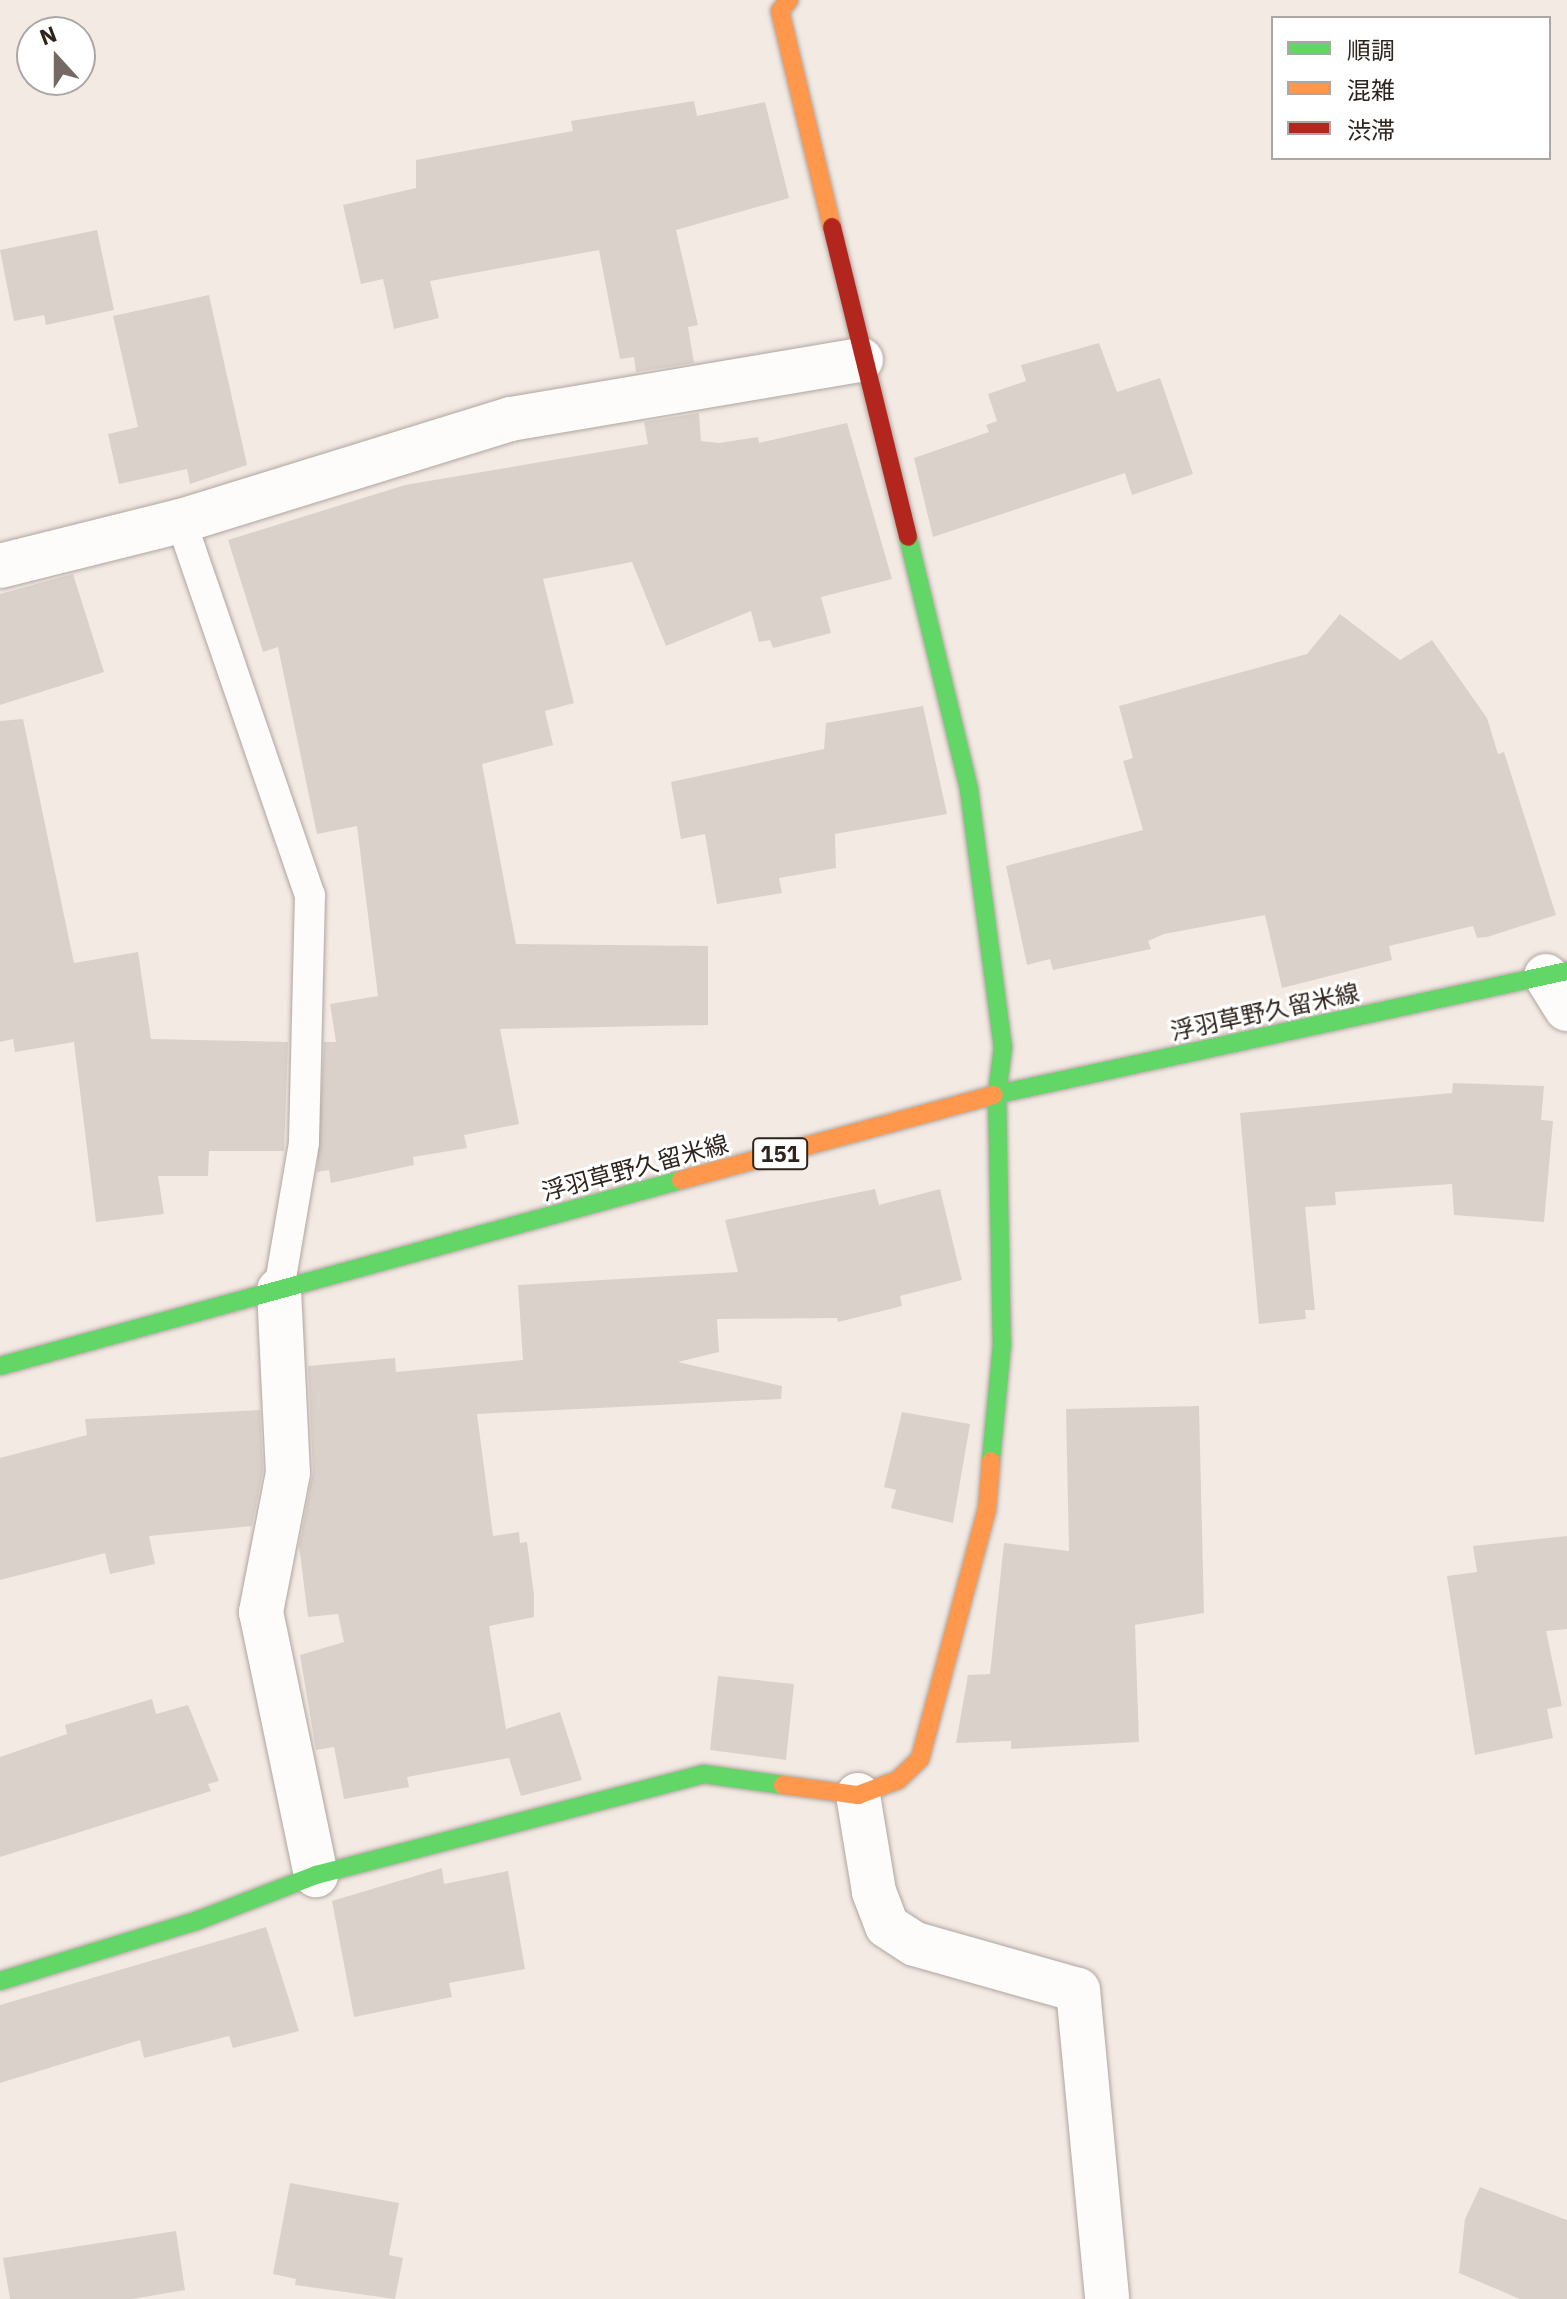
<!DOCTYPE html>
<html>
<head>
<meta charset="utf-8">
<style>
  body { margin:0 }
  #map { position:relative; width:1567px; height:2299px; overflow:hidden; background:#f4eae4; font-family:"IBM Plex Sans","Noto Sans JP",sans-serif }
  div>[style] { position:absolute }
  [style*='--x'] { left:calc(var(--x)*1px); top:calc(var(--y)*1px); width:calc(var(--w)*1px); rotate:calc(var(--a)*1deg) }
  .building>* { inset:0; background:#dbd1cb }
  .roads { filter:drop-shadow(0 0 2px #afa6a0) drop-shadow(0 0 2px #afa6a0) }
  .lane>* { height:30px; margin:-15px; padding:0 15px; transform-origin:15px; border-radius:15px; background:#fdfcfb }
  .street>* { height:44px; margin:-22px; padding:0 22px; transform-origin:22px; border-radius:22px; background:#fdfcfb }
  .fast>* { height:18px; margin:-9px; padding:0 9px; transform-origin:9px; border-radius:9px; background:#63d668 }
  .slow>* { height:18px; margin:-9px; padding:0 9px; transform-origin:9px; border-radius:9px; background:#ff974d }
  .jam>* { height:18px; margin:-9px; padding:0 9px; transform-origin:9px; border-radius:9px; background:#b3261e }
  span { translate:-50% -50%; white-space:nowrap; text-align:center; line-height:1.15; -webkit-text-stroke:6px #fff; paint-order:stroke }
  .shield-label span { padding:2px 6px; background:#fff; border:2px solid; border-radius:6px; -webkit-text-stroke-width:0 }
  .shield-label { font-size:22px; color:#2f241d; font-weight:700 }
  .street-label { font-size:24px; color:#2f241d }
  .legend { position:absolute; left:1271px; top:16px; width:280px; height:144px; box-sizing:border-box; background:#fff; border:2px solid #aca7a5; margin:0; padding:10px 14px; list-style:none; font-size:24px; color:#2f241d }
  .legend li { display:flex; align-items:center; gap:16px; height:40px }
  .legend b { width:40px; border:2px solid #aca7a5 }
  .north { position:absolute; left:16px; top:16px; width:80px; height:80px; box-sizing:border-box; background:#fff; border:2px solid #aca7a5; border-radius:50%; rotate:339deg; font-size:22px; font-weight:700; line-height:32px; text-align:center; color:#2f241d }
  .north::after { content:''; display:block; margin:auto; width:28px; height:36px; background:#746963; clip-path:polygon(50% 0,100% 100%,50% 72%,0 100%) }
</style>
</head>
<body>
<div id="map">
  <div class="building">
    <div style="clip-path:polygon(694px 101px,697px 116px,765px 102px,789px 198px,676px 230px,698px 325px,688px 327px,694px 363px,636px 372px,634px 357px,620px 359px,599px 250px,430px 281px,439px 318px,394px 329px,383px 279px,361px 284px,343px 205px,416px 188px,416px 160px,573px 131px,571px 121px)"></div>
    <div style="clip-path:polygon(97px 230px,114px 310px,46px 325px,44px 315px,14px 321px,0 250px)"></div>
    <div style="clip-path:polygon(209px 295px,247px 465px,190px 484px,187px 469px,119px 484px,108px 434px,138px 427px,113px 316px)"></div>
    <div style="clip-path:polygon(1099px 343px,1117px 392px,1160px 378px,1193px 474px,1132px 495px,1125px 473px,933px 537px,914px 458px,989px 432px,986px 425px,997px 421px,988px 394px,1026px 381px,1021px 365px)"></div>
    <div style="clip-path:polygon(699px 413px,701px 441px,719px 443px,758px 437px,759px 443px,847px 423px,892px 579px,821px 597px,831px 633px,773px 648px,770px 640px,759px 642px,751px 611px,666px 646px,632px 562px,543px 579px,574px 703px,545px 711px,553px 745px,482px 764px,516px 944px,708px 946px,708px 1025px,500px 1029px,519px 1124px,464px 1135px,467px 1148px,413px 1157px,414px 1165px,331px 1183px,329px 1170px,317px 1172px,324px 1042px,336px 1042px,330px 1004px,378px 996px,357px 826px,317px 834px,278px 647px,263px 652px,228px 540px,405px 485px,648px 444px,644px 422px)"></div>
    <div style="clip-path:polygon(73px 574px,104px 672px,0 705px,0 594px)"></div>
    <div style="clip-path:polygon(1340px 614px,1400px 660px,1432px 640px,1487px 718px,1498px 754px,1504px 752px,1556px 915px,1487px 937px,1477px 938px,1473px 926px,1389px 946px,1392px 960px,1282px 988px,1265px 915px,1164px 934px,1148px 941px,1151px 949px,1053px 970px,1050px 959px,1027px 965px,1006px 866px,1143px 830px,1123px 761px,1133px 758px,1119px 706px,1307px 654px)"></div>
    <div style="clip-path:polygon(923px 706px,947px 814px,835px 834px,836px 868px,779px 878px,782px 893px,717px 904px,705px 834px,681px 839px,671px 782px,824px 749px,826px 723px)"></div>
    <div style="clip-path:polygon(23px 719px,74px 963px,138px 952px,151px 1039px,288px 1042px,284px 1151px,209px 1151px,208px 1176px,158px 1176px,164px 1214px,96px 1222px,74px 1042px,15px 1052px,13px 1039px,0 1042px,0 721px)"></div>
    <div style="clip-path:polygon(1453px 1083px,1544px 1086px,1541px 1120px,1553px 1121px,1544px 1222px,1454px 1215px,1452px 1184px,1335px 1192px,1336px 1205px,1305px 1207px,1315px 1310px,1305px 1310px,1306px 1319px,1259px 1324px,1240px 1113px,1452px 1093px)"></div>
    <div style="clip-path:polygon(875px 1189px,879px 1205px,940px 1189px,962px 1280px,900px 1296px,902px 1306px,838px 1322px,837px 1318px,717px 1319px,719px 1352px,678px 1362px,782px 1386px,781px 1399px,477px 1414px,493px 1536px,519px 1532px,520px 1543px,527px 1542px,534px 1595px,534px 1617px,489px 1626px,506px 1729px,560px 1712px,582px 1780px,521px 1796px,509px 1758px,407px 1777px,409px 1787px,344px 1799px,334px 1747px,316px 1750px,300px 1655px,344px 1642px,338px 1614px,308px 1617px,299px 1546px,313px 1472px,308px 1366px,395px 1358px,396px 1372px,523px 1360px,518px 1285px,738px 1272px,725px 1220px)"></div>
    <div style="clip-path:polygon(1199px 1406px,1204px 1613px,1135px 1625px,1139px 1742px,1011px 1749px,1011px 1741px,956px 1743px,968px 1675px,990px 1674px,1004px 1543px,1069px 1551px,1066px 1409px)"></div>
    <div style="clip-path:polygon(260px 1410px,263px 1471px,252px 1526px,149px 1536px,155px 1564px,110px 1574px,105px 1553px,0 1580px,0 1458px,87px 1435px,85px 1419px)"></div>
    <div style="clip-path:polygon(902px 1412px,970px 1424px,953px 1523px,891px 1508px,896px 1490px,884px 1487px)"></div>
    <div style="clip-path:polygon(1567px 1536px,1567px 1629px,1546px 1631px,1562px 1706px,1547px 1709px,1553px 1738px,1475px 1755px,1447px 1576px,1477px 1572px,1473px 1546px)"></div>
    <div style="clip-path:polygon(718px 1676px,794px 1684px,786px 1760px,710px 1750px)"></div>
    <div style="clip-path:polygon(152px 1699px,156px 1714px,188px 1705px,219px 1781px,208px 1784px,211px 1791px,0 1857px,0 1757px,67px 1734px,65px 1725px)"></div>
    <div style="clip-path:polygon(442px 1868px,444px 1884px,508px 1871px,525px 1969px,449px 1983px,452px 1997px,354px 2017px,332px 1901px)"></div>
    <div style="clip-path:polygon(266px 1927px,299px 2031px,233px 2048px,229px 2036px,144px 2058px,140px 2040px,0 2083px,0 2005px)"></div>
    <div style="clip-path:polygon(290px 2183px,399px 2203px,389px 2255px,403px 2258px,395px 2299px,295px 2285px,296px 2279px,273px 2274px)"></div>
    <div style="clip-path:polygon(1480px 2187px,1567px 2220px,1567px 2299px,1520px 2299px,1459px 2273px,1465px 2219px)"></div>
    <div style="clip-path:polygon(176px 2231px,185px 2290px,132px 2299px,10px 2299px,3px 2258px)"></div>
  </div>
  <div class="roads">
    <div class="lane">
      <div style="--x:181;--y:521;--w:396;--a:71"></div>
      <div style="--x:310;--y:895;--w:248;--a:91.4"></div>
      <div style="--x:304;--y:1143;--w:149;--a:99.7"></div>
    </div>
    <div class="street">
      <div style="--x:0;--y:566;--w:187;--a:-14"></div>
      <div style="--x:181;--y:521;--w:345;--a:-17.2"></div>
      <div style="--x:511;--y:419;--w:355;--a:-9.6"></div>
      <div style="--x:1546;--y:976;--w:39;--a:58"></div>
      <div style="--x:279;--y:1290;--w:183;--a:87.2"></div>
      <div style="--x:288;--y:1473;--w:142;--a:101"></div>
      <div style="--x:261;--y:1612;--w:269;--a:78.2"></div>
      <div style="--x:858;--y:1795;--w:98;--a:80.6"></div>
      <div style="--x:874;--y:1892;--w:36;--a:69"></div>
      <div style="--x:887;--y:1926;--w:33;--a:33"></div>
      <div style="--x:915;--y:1944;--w:169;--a:15.8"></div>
      <div style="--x:1078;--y:1990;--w:310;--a:84.6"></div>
    </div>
    <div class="fast">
      <div style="--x:908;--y:537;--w:260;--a:76.4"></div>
      <div style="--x:969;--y:790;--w:259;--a:82.5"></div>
      <div style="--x:1003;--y:1047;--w:47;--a:97.3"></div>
      <div style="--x:997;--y:1094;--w:250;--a:88.9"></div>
      <div style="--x:1002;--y:1344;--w:118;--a:95.4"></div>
      <div style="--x:994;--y:1095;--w:586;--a:-12.21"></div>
      <div style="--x:0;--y:1366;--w:706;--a:-15.28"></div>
      <div style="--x:0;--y:1981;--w:205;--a:-17"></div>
      <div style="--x:196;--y:1921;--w:129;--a:-21"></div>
      <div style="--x:316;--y:1875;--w:400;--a:-14.6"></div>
      <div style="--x:703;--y:1774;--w:81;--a:7.8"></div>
    </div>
    <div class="slow">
      <div style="--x:789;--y:0;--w:14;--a:129"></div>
      <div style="--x:780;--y:11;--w:222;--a:76.5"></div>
      <div style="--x:681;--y:1180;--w:324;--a:-15.2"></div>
      <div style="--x:783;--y:1785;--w:76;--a:7.6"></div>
      <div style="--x:858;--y:1795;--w:43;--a:-20.6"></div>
      <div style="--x:898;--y:1780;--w:30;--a:-44"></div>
      <div style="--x:920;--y:1759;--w:259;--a:-75"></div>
      <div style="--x:987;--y:1509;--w:48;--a:-85.2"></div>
    </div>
    <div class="jam">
      <div style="--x:832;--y:227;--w:319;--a:76.2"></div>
    </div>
  </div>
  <div class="shield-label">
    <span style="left:780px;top:1154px">151</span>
  </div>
  <div class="street-label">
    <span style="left:1265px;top:1012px;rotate:-12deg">浮羽草野久留米線</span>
    <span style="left:635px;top:1168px;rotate:-15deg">浮羽草野久留米線</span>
  </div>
  <ul class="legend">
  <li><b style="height:10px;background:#63d668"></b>順調</li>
  <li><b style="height:10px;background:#ff974d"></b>混雑</li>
  <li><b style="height:10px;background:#b3261e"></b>渋滞</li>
  </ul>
  <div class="north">N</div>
</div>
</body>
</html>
